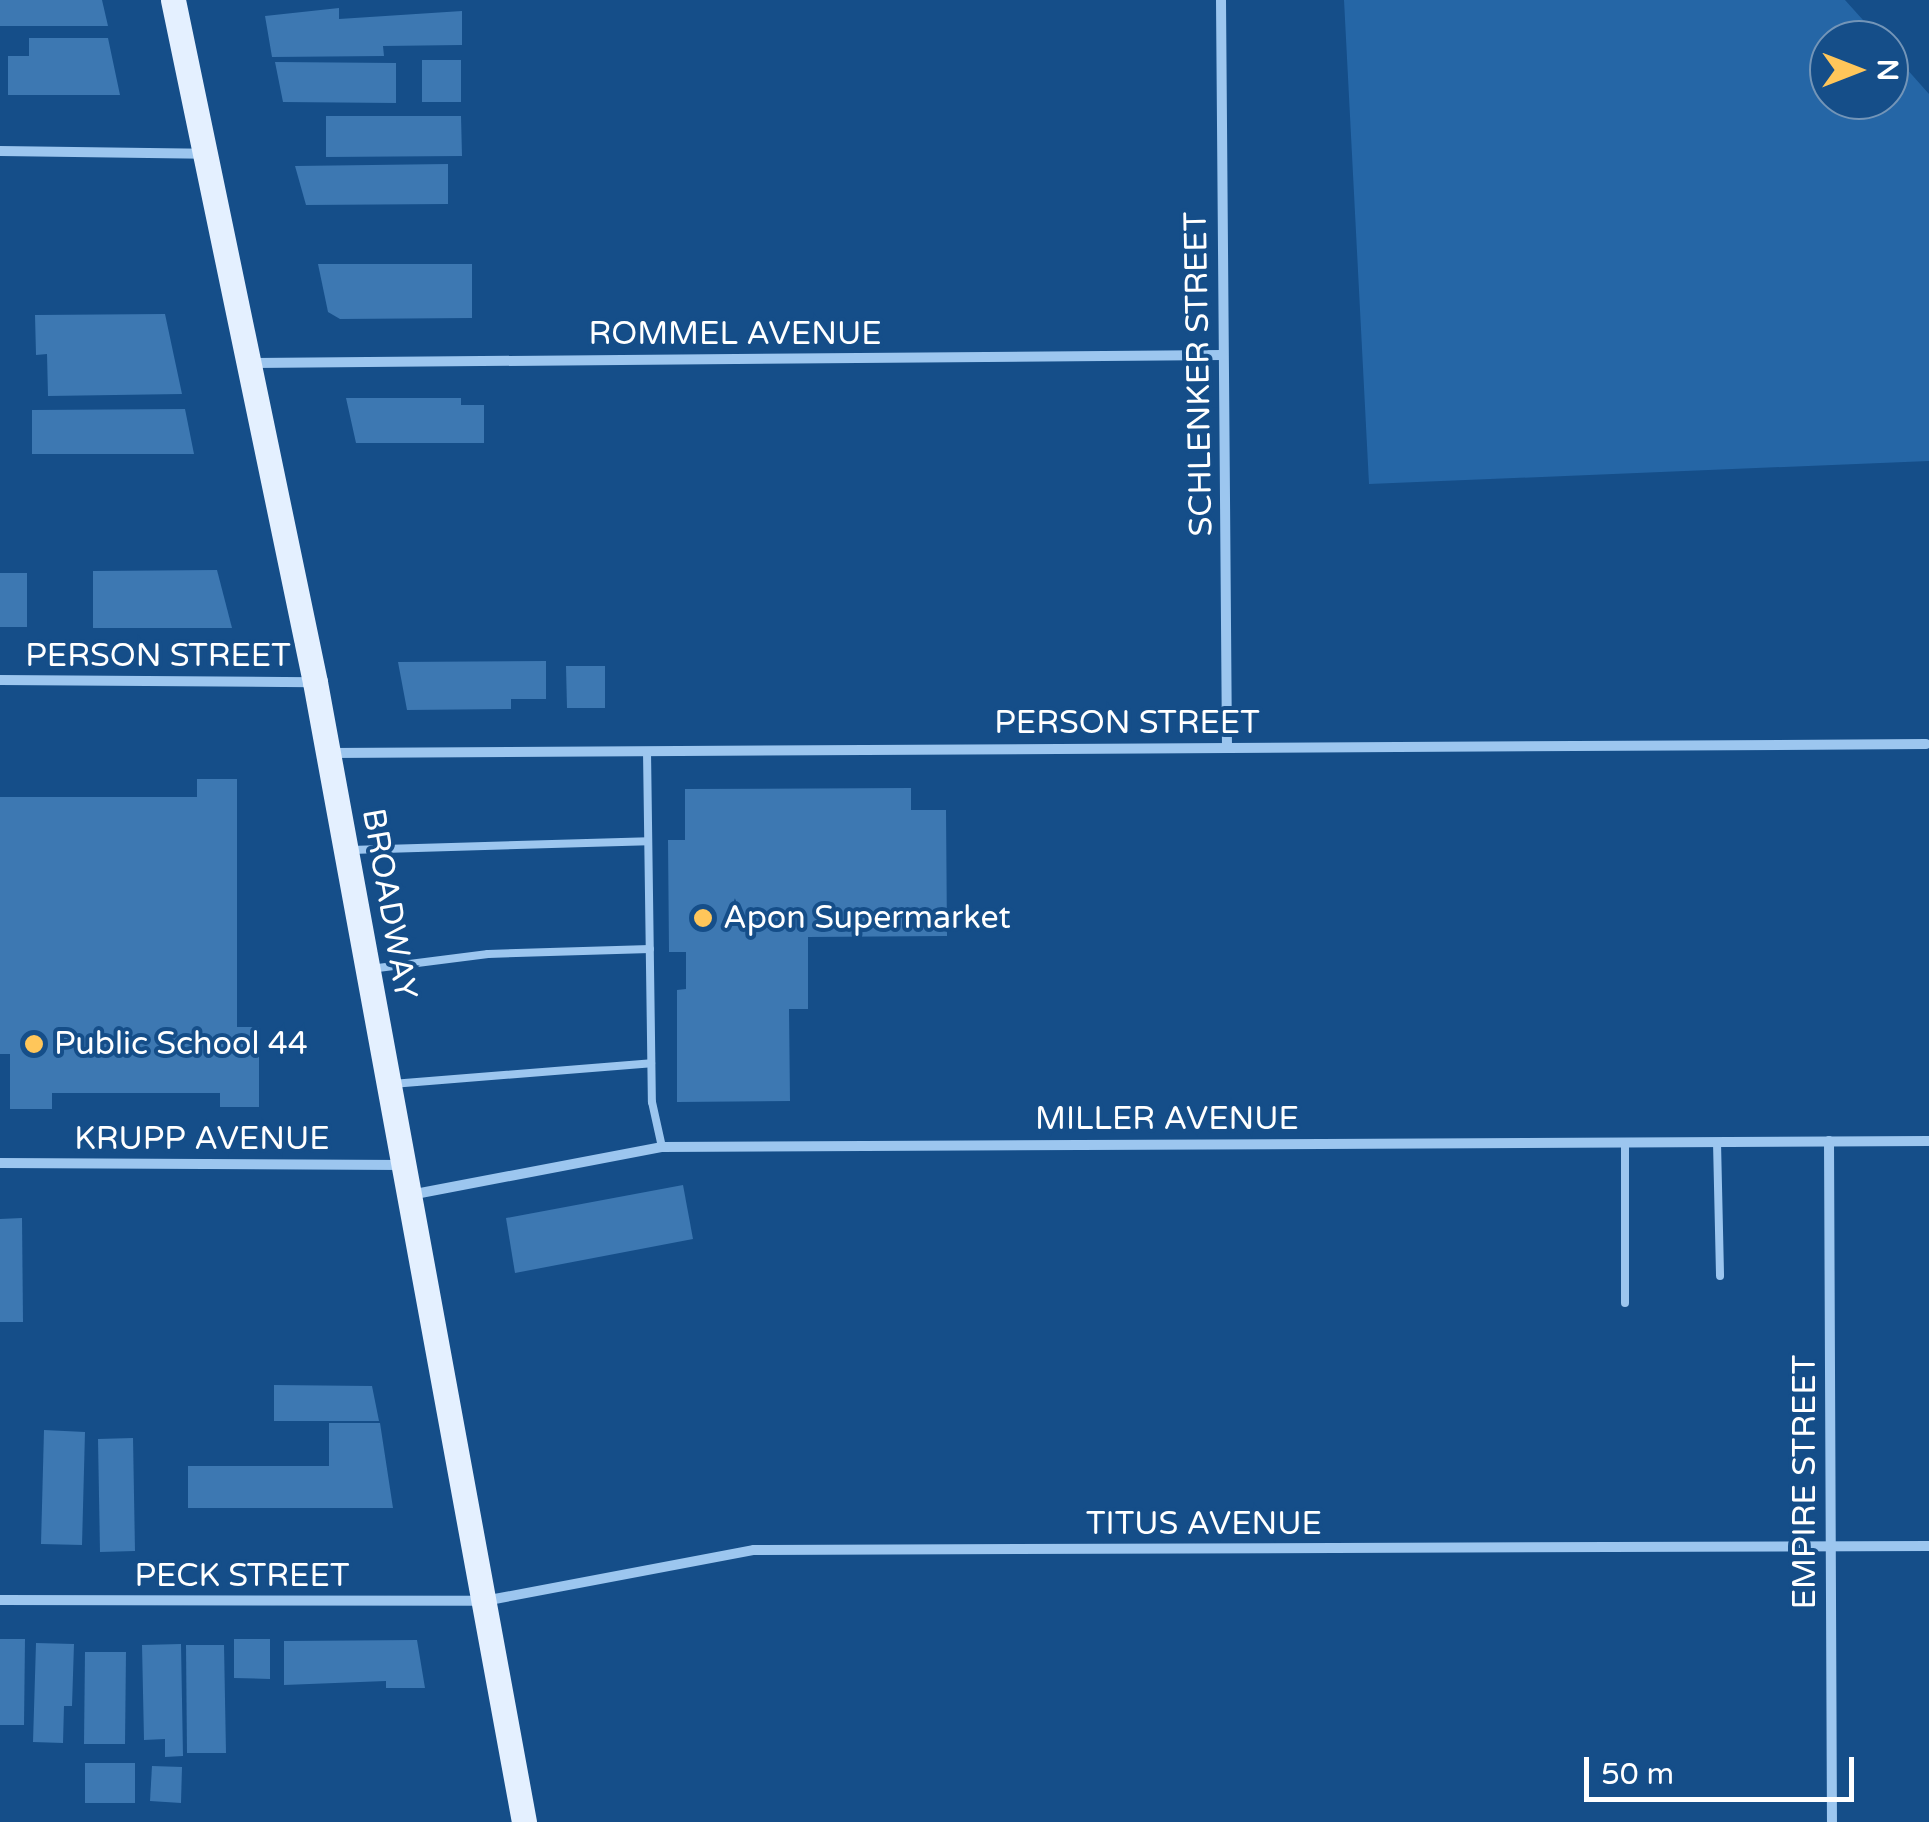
<!DOCTYPE html>
<html>
<head>
<meta charset="utf-8">
<style>
  body { margin:0 }
  #map { position:relative; width:1929px; height:1822px; overflow:hidden; background:#154e89; font-family:"Varela Round",sans-serif }
  div>[style] { position:absolute }
  [style*='--x'] { left:calc(var(--x)*1px); top:calc(var(--y)*1px); width:calc(var(--w)*1px); rotate:calc(var(--a)*1deg) }
  .green>* { inset:0; background:#2566a6 }
  .building>* { inset:0; background:#3d78b2 }
  .lane>* { height:8px; margin:-4px; padding:0 4px; transform-origin:4px; border-radius:4px; background:#9cc6ef }
  .street>* { height:10px; margin:-5px; padding:0 5px; transform-origin:5px; border-radius:5px; background:#9cc6ef }
  .primary>* { height:25px; margin:-12.5px; padding:0 12.5px; transform-origin:12.5px; border-radius:12.5px; background:#e4f0ff }
  .dots>* { width:28px; height:28px; translate:-50% -50%; box-sizing:border-box; border:5px solid #154e89; border-radius:50% }
  span { translate:-50% -50%; white-space:nowrap; text-align:center; line-height:1.15; -webkit-text-stroke:8px #154e89; paint-order:stroke }
  .street-label { font-size:32px; color:#fff }
  .poi-label { font-size:32px; color:#fff }
  .left { translate:0 -50%; text-align:left }
  .north { position:absolute; left:1809px; top:20px; width:100px; height:100px; box-sizing:border-box; background:#154e89; border:2px solid #7395b8; border-radius:50%; rotate:90deg; font-size:28px; font-weight:700; line-height:40px; text-align:center; color:#fff }
  .north::after { content:''; display:block; margin:auto; width:35px; height:45px; background:#ffc65a; clip-path:polygon(50% 0,100% 100%,50% 72%,0 100%) }
  .scale { position:absolute; left:1584px; top:1757px; width:270px; height:45px; box-sizing:border-box; border:5px solid #fff; border-top:0; padding-left:12px; font-size:30px; line-height:35px; white-space:nowrap; color:#fff; -webkit-text-stroke:8px #154e89; paint-order:stroke }
</style>
</head>
<body>
<div id="map">
  <div class="green">
    <div style="clip-path:polygon(1344px 0,1845px 0,1881px 40px,1829px 40px,1829px 100px,1889px 100px,1889px 49px,1929px 94px,1929px 461px,1369px 484px)"></div>
  </div>
  <div class="building">
    <div style="clip-path:polygon(0 0,102px 0,108px 26px,0 26px)"></div>
    <div style="clip-path:polygon(339px 8px,339px 19px,462px 11px,462px 45px,383px 46px,384px 56px,272px 57px,265px 16px)"></div>
    <div style="clip-path:polygon(29px 38px,108px 38px,120px 95px,8px 95px,8px 56px,29px 56px)"></div>
    <div style="clip-path:polygon(422px 60px,461px 60px,461px 102px,422px 102px)"></div>
    <div style="clip-path:polygon(275px 62px,396px 63px,396px 103px,283px 102px)"></div>
    <div style="clip-path:polygon(326px 116px,461px 116px,462px 156px,326px 157px)"></div>
    <div style="clip-path:polygon(448px 164px,448px 204px,306px 205px,295px 166px)"></div>
    <div style="clip-path:polygon(318px 264px,472px 264px,472px 318px,340px 319px,328px 312px)"></div>
    <div style="clip-path:polygon(165px 314px,182px 394px,48px 396px,47px 354px,36px 355px,35px 315px)"></div>
    <div style="clip-path:polygon(346px 398px,461px 398px,461px 405px,484px 405px,484px 443px,356px 443px)"></div>
    <div style="clip-path:polygon(185px 409px,194px 454px,32px 454px,32px 410px)"></div>
    <div style="clip-path:polygon(217px 570px,232px 628px,93px 628px,93px 571px)"></div>
    <div style="clip-path:polygon(0 573px,27px 573px,27px 627px,0 627px)"></div>
    <div style="clip-path:polygon(546px 661px,546px 699px,511px 699px,511px 709px,407px 710px,398px 662px)"></div>
    <div style="clip-path:polygon(566px 666px,605px 666px,605px 708px,567px 708px)"></div>
    <div style="clip-path:polygon(197px 779px,237px 779px,237px 1027px,259px 1027px,259px 1107px,220px 1107px,220px 1093px,52px 1093px,52px 1109px,10px 1109px,10px 1054px,0 1054px,0 797px,197px 797px)"></div>
    <div style="clip-path:polygon(911px 788px,911px 810px,946px 810px,947px 936px,808px 937px,808px 1009px,789px 1009px,790px 1101px,677px 1102px,677px 990px,686px 989px,686px 952px,669px 952px,668px 840px,685px 840px,685px 789px)"></div>
    <div style="clip-path:polygon(683px 1185px,693px 1239px,515px 1273px,506px 1218px)"></div>
    <div style="clip-path:polygon(22px 1218px,23px 1322px,0 1322px,0 1219px)"></div>
    <div style="clip-path:polygon(274px 1385px,372px 1386px,379px 1421px,274px 1421px)"></div>
    <div style="clip-path:polygon(329px 1423px,380px 1423px,393px 1508px,188px 1508px,188px 1466px,329px 1466px)"></div>
    <div style="clip-path:polygon(44px 1430px,85px 1432px,82px 1545px,41px 1544px)"></div>
    <div style="clip-path:polygon(133px 1438px,135px 1551px,100px 1552px,98px 1439px)"></div>
    <div style="clip-path:polygon(0 1639px,25px 1639px,24px 1725px,0 1725px)"></div>
    <div style="clip-path:polygon(234px 1639px,270px 1639px,270px 1679px,234px 1678px)"></div>
    <div style="clip-path:polygon(417px 1640px,425px 1688px,386px 1688px,386px 1681px,284px 1685px,284px 1641px)"></div>
    <div style="clip-path:polygon(36px 1643px,74px 1644px,72px 1706px,64px 1706px,63px 1743px,33px 1742px)"></div>
    <div style="clip-path:polygon(181px 1644px,183px 1756px,165px 1757px,165px 1739px,144px 1740px,142px 1645px)"></div>
    <div style="clip-path:polygon(186px 1645px,224px 1645px,226px 1753px,187px 1753px)"></div>
    <div style="clip-path:polygon(85px 1652px,126px 1652px,125px 1744px,84px 1744px)"></div>
    <div style="clip-path:polygon(85px 1763px,135px 1763px,135px 1803px,85px 1803px)"></div>
    <div style="clip-path:polygon(152px 1766px,182px 1767px,181px 1803px,150px 1801px)"></div>
  </div>
  <div class="lane">
    <div style="--x:647;--y:751;--w:351;--a:89.2"></div>
    <div style="--x:652;--y:1102;--w:46;--a:77.5"></div>
    <div style="--x:350;--y:850;--w:298;--a:-1.7"></div>
    <div style="--x:370;--y:969;--w:119;--a:-7.2"></div>
    <div style="--x:488;--y:954;--w:162;--a:-1.8"></div>
    <div style="--x:392;--y:1084;--w:260;--a:-4.6"></div>
    <div style="--x:1625;--y:1142;--w:161;--a:90"></div>
    <div style="--x:1717;--y:1142;--w:134;--a:88.7"></div>
  </div>
  <div class="street">
    <div style="--x:1221;--y:0;--w:747;--a:89.54"></div>
    <div style="--x:0;--y:151;--w:204;--a:0.8"></div>
    <div style="--x:249;--y:363;--w:973;--a:-0.47"></div>
    <div style="--x:0;--y:680;--w:314;--a:0.4"></div>
    <div style="--x:329;--y:753;--w:1597;--a:-0.32"></div>
    <div style="--x:1829;--y:1141;--w:681;--a:89.75"></div>
    <div style="--x:0;--y:1163;--w:404;--a:0.3"></div>
    <div style="--x:410;--y:1195;--w:257;--a:-10.8"></div>
    <div style="--x:662;--y:1147;--w:1267;--a:-0.27"></div>
    <div style="--x:0;--y:1600;--w:484;--a:0.1"></div>
    <div style="--x:484;--y:1601;--w:275;--a:-10.7"></div>
    <div style="--x:754;--y:1550;--w:1175;--a:-0.2"></div>
  </div>
  <div class="primary">
    <div style="--x:173;--y:0;--w:697;--a:78.24"></div>
    <div style="--x:315;--y:682;--w:1159;--a:79.61"></div>
  </div>
  <div class="dots">
    <div style="left:703px;top:918px;background:#ffc65a"></div>
    <div style="left:34px;top:1044px;background:#ffc65a"></div>
  </div>
  <div class="street-label">
    <span style="left:735px;top:334px">ROMMEL AVENUE</span>
    <span style="left:1199px;top:374px;rotate:-91deg">SCHLENKER STREET</span>
    <span style="left:158px;top:656px">PERSON STREET</span>
    <span style="left:1127px;top:723px">PERSON STREET</span>
    <span style="left:389px;top:904px;rotate:80deg">BROADWAY</span>
    <span style="left:1167px;top:1119px">MILLER AVENUE</span>
    <span style="left:202px;top:1139px">KRUPP AVENUE</span>
    <span style="left:1805px;top:1482px;rotate:-90deg">EMPIRE STREET</span>
    <span style="left:1204px;top:1524px">TITUS AVENUE</span>
    <span style="left:242px;top:1576px">PECK STREET</span>
  </div>
  <div class="poi-label">
    <span class="left" style="left:723px;top:918px">Apon Supermarket</span>
    <span class="left" style="left:54px;top:1044px">Public School 44</span>
  </div>
  <div class="north">N</div>
  <div class="scale">50 m</div>
</div>
</body>
</html>
